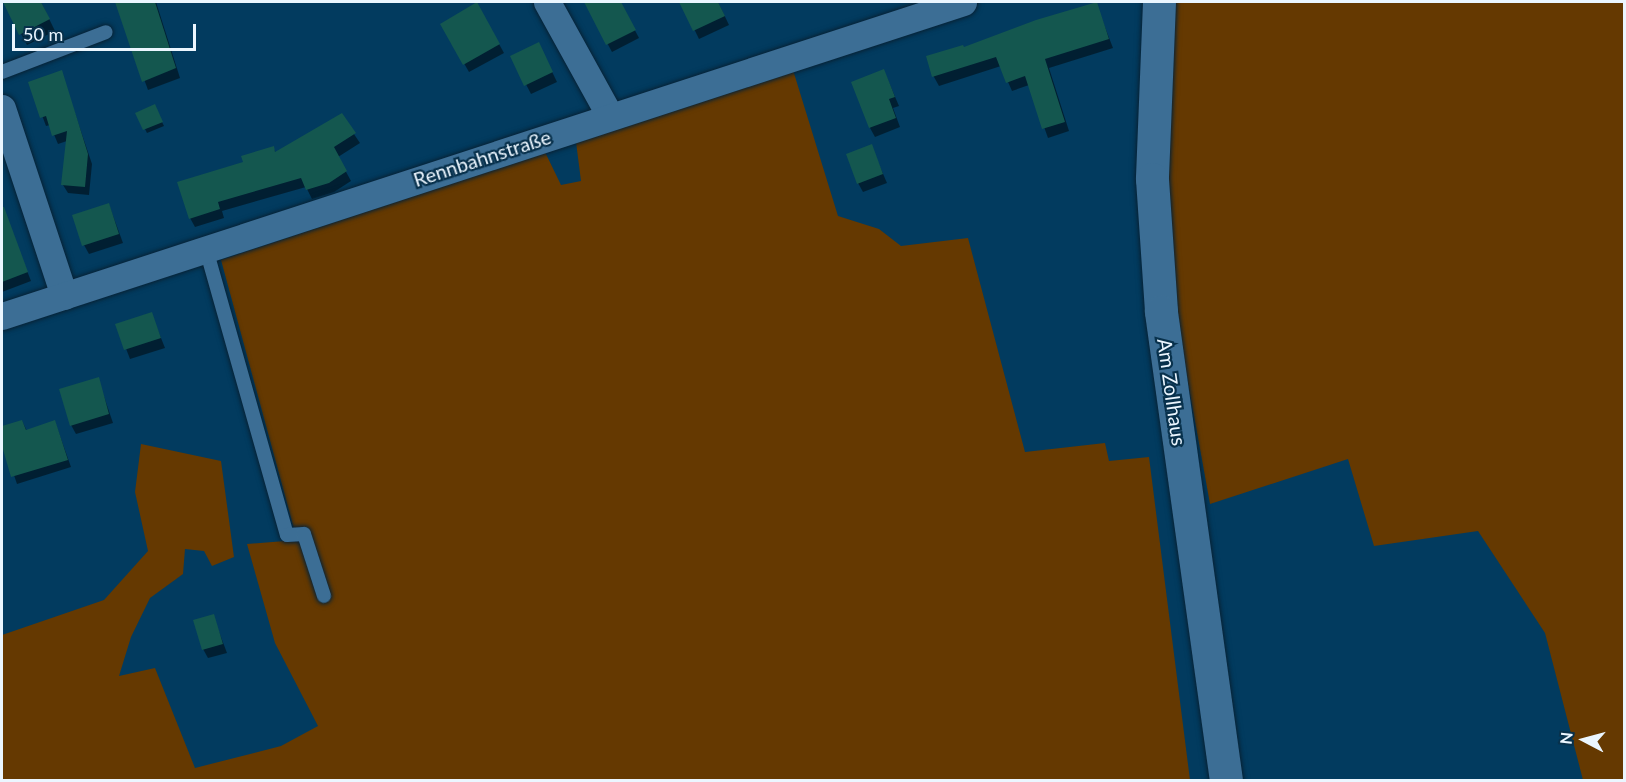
<!DOCTYPE html>
<html>
<head>
<meta charset="utf-8">
<style>
  body { margin:0 }
  #map { position:relative; width:1626px; height:782px; overflow:hidden; background:#023b5f; font-family:Lato,sans-serif }
  div>[style] { position:absolute }
  [style*='--x'] { left:calc(var(--x)*1px); top:calc(var(--y)*1px); width:calc(var(--w)*1px); rotate:calc(var(--a)*1deg) }
  .green>* { inset:0; background:#653901 }
  .shadow>* { inset:0; background:#0007 }
  .building>* { inset:0; background:#14574f }
  .roads { filter:drop-shadow(0 0 2px #072235) drop-shadow(0 0 2px #072235) }
  .service>* { height:14px; margin:-7px; padding:0 7px; transform-origin:7px; border-radius:7px; background:#3c6e95 }
  .minor>* { height:27px; margin:-13.5px; padding:0 13.5px; transform-origin:13.5px; border-radius:13.5px; background:#3c6e95 }
  .tertiary>* { height:33px; margin:-16.5px; padding:0 16.5px; transform-origin:16.5px; border-radius:16.5px; background:#3c6e95 }
  span { translate:-50% -50%; white-space:nowrap; text-align:center; line-height:1.15; -webkit-text-stroke:4.5px #08314c; paint-order:stroke }
  .street-label { font-size:20px; color:#ebf6ff }
  .frame { position:absolute; inset:0; border:3px solid #ebf6ff; pointer-events:none }
  .north { position:absolute; left:1554px; top:710px; width:60px; height:60px; -webkit-text-stroke:4px #08314c; paint-order:stroke; rotate:276deg; font-size:16px; font-weight:700; line-height:24px; text-align:center; color:#ebf6ff }
  .north::after { content:''; display:block; margin:auto; width:21px; height:27px; background:#ebf6ff; clip-path:polygon(50% 0,100% 100%,50% 72%,0 100%) }
  .scale { position:absolute; left:12px; top:24px; width:184px; height:27px; box-sizing:border-box; border:3px solid #ebf6ff; border-top:0; padding-left:8px; font-size:18px; line-height:21px; white-space:nowrap; color:#ebf6ff; -webkit-text-stroke:4px #08314c; paint-order:stroke }
</style>
</head>
<body>
<div id="map">
  <div class="green">
    <div style="clip-path:polygon(1174px 2px,1624px 2px,1624px 780px,1583px 780px,1545px 633px,1478px 531px,1374px 546px,1348px 459px,1210px 504px,1171px 289px,1166px 115px)"></div>
    <div style="clip-path:polygon(793px 70px,838px 216px,879px 229px,901px 246px,968px 238px,1025px 452px,1105px 443px,1109px 461px,1149px 457px,1190px 780px,2px 780px,2px 635px,104px 600px,148px 551px,135px 492px,141px 444px,221px 461px,234px 557px,212px 566px,204px 551px,185px 549px,183px 574px,150px 598px,131px 637px,119px 676px,155px 668px,195px 768px,281px 746px,318px 726px,275px 643px,247px 544px,297px 540px,221px 260px,545px 152px,561px 185px,581px 181px,576px 142px)"></div>
  </div>
  <div class="shadow">
    <div style="clip-path:polygon(4px 2px,41px 2px,55px 31px,27px 45px)"></div>
    <div style="clip-path:polygon(116px 2px,156px 2px,180px 78px,148px 90px)"></div>
    <div style="clip-path:polygon(585px 2px,620px 2px,639px 38px,612px 52px)"></div>
    <div style="clip-path:polygon(681px 2px,718px 2px,729px 25px,699px 39px)"></div>
    <div style="clip-path:polygon(477px 4px,504px 53px,469px 72px,442px 25px)"></div>
    <div style="clip-path:polygon(1096px 4px,1113px 48px,1049px 68px,1069px 131px,1048px 138px,1029px 85px,1012px 91px,1001px 66px,939px 86px,934px 77px,928px 57px,964px 48px)"></div>
    <div style="clip-path:polygon(543px 53px,557px 82px,531px 94px,512px 57px)"></div>
    <div style="clip-path:polygon(884px 71px,899px 106px,893px 108px,900px 127px,875px 137px,870px 128px)"></div>
    <div style="clip-path:polygon(61px 72px,92px 164px,89px 195px,68px 193px,63px 185px,67px 141px,58px 144px,50px 125px,46px 126px,30px 83px)"></div>
    <div style="clip-path:polygon(156px 110px,164px 126px,147px 133px,137px 113px)"></div>
    <div style="clip-path:polygon(341px 115px,360px 143px,338px 157px,351px 181px,334px 192px,312px 199px,306px 187px,222px 211px,224px 218px,195px 227px,190px 218px,245px 163px,273px 148px,276px 153px)"></div>
    <div style="clip-path:polygon(871px 146px,887px 183px,863px 192px,858px 183px)"></div>
    <div style="clip-path:polygon(109px 205px,123px 243px,89px 254px,84px 245px)"></div>
    <div style="clip-path:polygon(2px 239px,4px 244px,15px 240px,31px 281px,2px 292px)"></div>
    <div style="clip-path:polygon(151px 313px,165px 348px,130px 359px,117px 325px)"></div>
    <div style="clip-path:polygon(98px 379px,113px 423px,76px 434px,71px 425px)"></div>
    <div style="clip-path:polygon(22px 421px,27px 431px,55px 422px,71px 467px,17px 484px,2px 440px,2px 428px)"></div>
    <div style="clip-path:polygon(213px 616px,227px 653px,208px 658px,203px 649px)"></div>
  </div>
  <div class="building">
    <div style="clip-path:polygon(3px 2px,41px 2px,50px 19px,19px 35px)"></div>
    <div style="clip-path:polygon(115px 2px,155px 2px,176px 68px,142px 82px)"></div>
    <div style="clip-path:polygon(477px 2px,500px 44px,463px 65px,440px 24px)"></div>
    <div style="clip-path:polygon(584px 2px,621px 2px,636px 30px,606px 45px)"></div>
    <div style="clip-path:polygon(679px 2px,718px 2px,725px 16px,693px 31px)"></div>
    <div style="clip-path:polygon(1097px 2px,1109px 39px,1045px 59px,1065px 122px,1042px 129px,1025px 76px,1006px 83px,996px 57px,932px 77px,926px 56px,963px 45px,964px 47px,1036px 20px)"></div>
    <div style="clip-path:polygon(539px 42px,553px 72px,524px 86px,510px 56px)"></div>
    <div style="clip-path:polygon(884px 69px,895px 97px,889px 99px,896px 118px,869px 128px,851px 82px)"></div>
    <div style="clip-path:polygon(62px 70px,88px 154px,85px 187px,61px 185px,67px 131px,52px 136px,46px 116px,40px 118px,28px 82px)"></div>
    <div style="clip-path:polygon(155px 104px,163px 122px,143px 130px,135px 113px)"></div>
    <div style="clip-path:polygon(342px 113px,356px 133px,334px 147px,347px 171px,329px 183px,306px 190px,301px 178px,218px 202px,220px 209px,189px 219px,177px 182px,243px 162px,241px 156px,274px 146px,275px 152px)"></div>
    <div style="clip-path:polygon(872px 144px,883px 174px,857px 184px,846px 154px)"></div>
    <div style="clip-path:polygon(109px 203px,119px 234px,82px 246px,72px 215px)"></div>
    <div style="clip-path:polygon(2px 207px,4px 207px,28px 272px,2px 282px)"></div>
    <div style="clip-path:polygon(152px 312px,161px 338px,124px 350px,115px 324px)"></div>
    <div style="clip-path:polygon(99px 377px,109px 414px,70px 426px,59px 389px)"></div>
    <div style="clip-path:polygon(22px 420px,26px 430px,55px 420px,68px 460px,11px 477px,2px 446px,2px 426px)"></div>
    <div style="clip-path:polygon(214px 614px,223px 644px,202px 650px,193px 620px)"></div>
  </div>
  <div class="roads">
    <div class="service">
      <div style="--x:2;--y:72;--w:111;--a:-21"></div>
      <div style="--x:206;--y:249;--w:297;--a:74.2"></div>
      <div style="--x:287;--y:535;--w:17;--a:-3"></div>
      <div style="--x:304;--y:534;--w:65;--a:72.1"></div>
    </div>
    <div class="minor">
      <div style="--x:547;--y:2;--w:130;--a:61.1"></div>
      <div style="--x:2;--y:108;--w:198;--a:71.7"></div>
      <div style="--x:2;--y:316;--w:1011;--a:-18.09"></div>
    </div>
    <div class="tertiary">
      <div style="--x:1159;--y:2;--w:177;--a:92.3"></div>
      <div style="--x:1152;--y:179;--w:133;--a:86.1"></div>
      <div style="--x:1161;--y:312;--w:472;--a:82.1"></div>
    </div>
  </div>
  <div class="street-label">
    <span style="left:482px;top:158px;rotate:-18deg">Rennbahnstraße</span>
    <span style="left:1172px;top:392px;rotate:82deg">Am Zollhaus</span>
  </div>
  <div class="frame"></div>
  <div class="north">N</div>
  <div class="scale">50 m</div>
</div>
</body>
</html>
